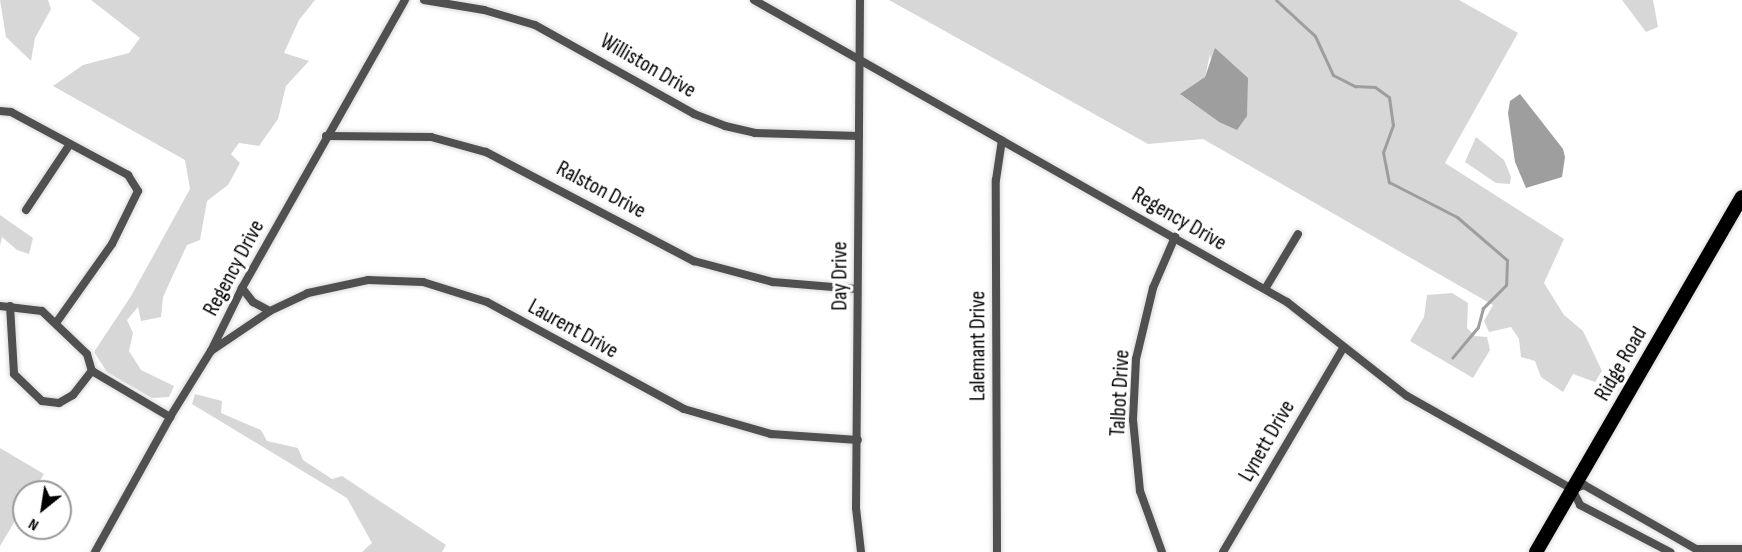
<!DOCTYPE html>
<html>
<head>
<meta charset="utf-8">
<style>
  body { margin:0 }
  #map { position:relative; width:1742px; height:552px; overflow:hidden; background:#fff; font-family:"Sofia Sans Condensed",sans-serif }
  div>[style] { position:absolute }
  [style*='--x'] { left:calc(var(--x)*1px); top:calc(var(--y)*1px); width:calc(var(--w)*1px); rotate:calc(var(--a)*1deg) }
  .green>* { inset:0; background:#d7d7d7 }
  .water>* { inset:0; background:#9e9e9e }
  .stream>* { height:3px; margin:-1.5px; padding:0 1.5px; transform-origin:1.5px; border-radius:1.5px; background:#9e9e9e }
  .roads { filter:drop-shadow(0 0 2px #dbdbdb) drop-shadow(0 0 2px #dbdbdb) }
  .street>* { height:8px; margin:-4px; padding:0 4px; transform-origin:4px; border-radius:4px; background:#505050 }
  .primary>* { height:14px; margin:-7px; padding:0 7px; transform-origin:7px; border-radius:7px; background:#000 }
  span { translate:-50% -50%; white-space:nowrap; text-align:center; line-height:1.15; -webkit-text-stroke:6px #fff; paint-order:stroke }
  .street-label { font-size:22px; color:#000 }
  .north { position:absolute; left:12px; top:480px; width:60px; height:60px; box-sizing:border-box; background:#fff; border:2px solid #999; border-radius:50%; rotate:210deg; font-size:16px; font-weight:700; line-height:24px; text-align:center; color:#000 }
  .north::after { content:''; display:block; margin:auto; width:21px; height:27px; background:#000; clip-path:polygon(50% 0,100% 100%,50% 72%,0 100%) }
</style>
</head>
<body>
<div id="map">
  <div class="green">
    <div style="clip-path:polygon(0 0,48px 0,51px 9px,35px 38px,31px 61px,6px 37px)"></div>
    <div style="clip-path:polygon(91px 0,315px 0,299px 20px,284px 53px,309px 61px,286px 86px,278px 119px,259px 146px,239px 143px,231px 154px,240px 163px,228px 185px,207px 201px,200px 240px,187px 245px,163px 297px,161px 317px,141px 321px,138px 307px,127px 320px,133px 333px,129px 351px,141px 370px,174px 386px,169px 397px,152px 398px,107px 372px,94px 352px,131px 296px,190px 189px,185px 160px,53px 86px,83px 65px,129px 53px,140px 38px)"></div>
    <div style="clip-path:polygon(evenodd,889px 0,1459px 0,1518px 33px,1445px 163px,1564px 239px,1544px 283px,1564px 315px,1583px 331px,1602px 371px,1595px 382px,1573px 374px,1563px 392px,1541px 377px,1535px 361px,1521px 357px,1519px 339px,1511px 327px,1489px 332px,1484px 321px,1493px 305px,1203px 139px,1148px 144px,889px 0,1210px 54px,1219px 122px,1181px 95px,1205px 77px,1210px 54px)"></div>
    <div style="clip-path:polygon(1622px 0,1653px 0,1658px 27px,1646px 32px)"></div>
    <div style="clip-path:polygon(1476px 137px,1504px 160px,1511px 177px,1510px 184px,1496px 183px,1465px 162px)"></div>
    <div style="clip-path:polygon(0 215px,33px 238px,29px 254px,17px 250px,2px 237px,0 246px)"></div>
    <div style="clip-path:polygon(1452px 293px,1468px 303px,1467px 328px,1475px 336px,1487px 337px,1490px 350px,1473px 378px,1410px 341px,1424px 317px,1427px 295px)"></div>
    <div style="clip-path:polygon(195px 394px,222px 401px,221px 413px,261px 430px,267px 441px,298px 448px,303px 460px,332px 479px,342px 476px,446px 545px,442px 552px,362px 552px,372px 543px,347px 498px,192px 404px)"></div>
    <div style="clip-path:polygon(0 448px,44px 474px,33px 492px,24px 492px,24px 506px,0 546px)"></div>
  </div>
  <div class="water">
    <div style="clip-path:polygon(1215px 48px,1248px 78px,1247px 116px,1237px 130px,1219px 122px,1180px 94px,1205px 77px)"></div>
    <div style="clip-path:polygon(1520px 94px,1563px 149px,1565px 157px,1562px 177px,1526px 188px,1515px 162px,1508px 113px,1510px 101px)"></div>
  </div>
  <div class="stream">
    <div style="--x:1276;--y:0;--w:53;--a:42.7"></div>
    <div style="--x:1315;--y:36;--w:43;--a:65.2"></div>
    <div style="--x:1333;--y:75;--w:25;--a:27"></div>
    <div style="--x:1355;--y:86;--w:20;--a:3"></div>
    <div style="--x:1375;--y:87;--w:17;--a:36"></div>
    <div style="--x:1389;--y:97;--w:28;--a:82"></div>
    <div style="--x:1393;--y:125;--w:29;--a:110"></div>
    <div style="--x:1383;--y:152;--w:31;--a:79"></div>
    <div style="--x:1389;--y:182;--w:76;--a:27.2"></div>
    <div style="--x:1457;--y:217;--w:66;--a:40.7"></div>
    <div style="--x:1507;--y:260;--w:25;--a:92"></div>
    <div style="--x:1506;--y:285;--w:33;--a:135"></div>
    <div style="--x:1483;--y:308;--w:20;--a:105"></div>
    <div style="--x:1478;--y:327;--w:40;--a:130"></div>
  </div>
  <div class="roads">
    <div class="street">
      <div style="--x:424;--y:0;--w:61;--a:9.5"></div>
      <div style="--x:484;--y:10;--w:53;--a:16.4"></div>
      <div style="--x:535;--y:25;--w:182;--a:29.2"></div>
      <div style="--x:694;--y:114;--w:33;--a:21"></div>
      <div style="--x:725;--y:126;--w:31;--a:13"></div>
      <div style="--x:755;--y:133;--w:104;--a:1.7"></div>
      <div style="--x:754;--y:0;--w:613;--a:29.54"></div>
      <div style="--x:1287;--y:302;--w:152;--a:38.1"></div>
      <div style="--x:1407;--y:396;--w:189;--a:29.4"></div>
      <div style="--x:860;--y:0;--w:508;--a:90.45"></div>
      <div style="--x:856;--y:508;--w:44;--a:83.5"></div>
      <div style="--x:0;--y:111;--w:11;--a:5"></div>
      <div style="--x:11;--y:112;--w:133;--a:28.3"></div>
      <div style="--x:128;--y:175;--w:19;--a:58"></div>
      <div style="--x:138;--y:191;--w:59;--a:116.1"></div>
      <div style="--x:112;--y:244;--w:97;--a:125.3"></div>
      <div style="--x:326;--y:136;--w:105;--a:0.5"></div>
      <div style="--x:431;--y:137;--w:57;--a:15.3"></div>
      <div style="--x:486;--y:152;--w:235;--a:27.7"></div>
      <div style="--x:694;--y:261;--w:82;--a:14.9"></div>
      <div style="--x:773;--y:282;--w:84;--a:4.8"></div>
      <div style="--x:26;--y:210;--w:79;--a:-56.3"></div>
      <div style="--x:242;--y:288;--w:18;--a:52"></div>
      <div style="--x:253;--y:302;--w:19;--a:28"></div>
      <div style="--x:1265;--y:289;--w:64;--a:-59"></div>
      <div style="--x:0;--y:306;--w:42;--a:6.8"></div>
      <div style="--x:42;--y:311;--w:62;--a:43.7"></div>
      <div style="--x:87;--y:354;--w:18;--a:74"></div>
      <div style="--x:92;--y:371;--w:91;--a:30.5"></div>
      <div style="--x:10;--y:306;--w:68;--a:86.6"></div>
      <div style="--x:14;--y:374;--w:39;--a:44"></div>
      <div style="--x:42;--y:401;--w:17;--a:7"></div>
      <div style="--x:59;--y:403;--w:16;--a:-30"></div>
      <div style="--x:73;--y:395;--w:31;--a:-52"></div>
      <div style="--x:211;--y:351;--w:71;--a:-34.1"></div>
      <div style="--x:270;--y:311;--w:42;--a:-25.3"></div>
      <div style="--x:308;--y:293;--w:61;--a:-12.2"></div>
      <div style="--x:368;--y:280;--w:55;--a:2.1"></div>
      <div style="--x:423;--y:282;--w:67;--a:17.4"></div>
      <div style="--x:487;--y:302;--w:224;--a:28.5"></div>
      <div style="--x:684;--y:409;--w:91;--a:16"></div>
      <div style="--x:771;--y:434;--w:87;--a:3.9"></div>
      <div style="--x:1572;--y:489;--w:18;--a:63"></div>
      <div style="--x:1580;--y:505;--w:102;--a:27.6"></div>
      <div style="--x:1573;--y:489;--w:12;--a:-20"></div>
      <div style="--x:1584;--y:485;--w:129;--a:29.7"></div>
      <div style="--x:1696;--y:549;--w:46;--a:0"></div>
      <div style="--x:95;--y:552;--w:154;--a:-60.9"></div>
      <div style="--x:170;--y:417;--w:78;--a:-58.2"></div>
      <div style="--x:211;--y:351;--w:70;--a:-63.8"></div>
      <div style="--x:242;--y:288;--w:331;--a:-60.5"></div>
      <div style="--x:997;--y:552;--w:372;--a:-90.2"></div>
      <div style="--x:996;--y:180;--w:40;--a:-81.5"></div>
      <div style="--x:1162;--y:552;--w:65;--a:-109.8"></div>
      <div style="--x:1140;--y:491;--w:71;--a:-95.6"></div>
      <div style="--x:1133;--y:420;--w:61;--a:-87.2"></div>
      <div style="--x:1136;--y:359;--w:73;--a:-76.5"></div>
      <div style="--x:1153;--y:288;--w:56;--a:-66.7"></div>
      <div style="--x:1223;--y:552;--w:237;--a:-59.5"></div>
    </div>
    <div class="primary">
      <div style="--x:1536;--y:552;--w:410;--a:-59.9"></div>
    </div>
  </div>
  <div class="street-label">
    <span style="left:648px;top:66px;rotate:30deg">Williston Drive</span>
    <span style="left:601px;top:190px;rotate:28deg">Ralston Drive</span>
    <span style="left:1179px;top:219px;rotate:30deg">Regency Drive</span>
    <span style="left:234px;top:268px;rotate:-62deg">Regency Drive</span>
    <span style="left:840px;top:276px;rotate:-90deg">Day Drive</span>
    <span style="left:573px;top:329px;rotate:29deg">Laurent Drive</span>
    <span style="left:978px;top:346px;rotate:-90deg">Lalemant Drive</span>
    <span style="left:1621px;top:364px;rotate:-60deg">Ridge Road</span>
    <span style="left:1120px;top:393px;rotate:-87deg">Talbot Drive</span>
    <span style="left:1267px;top:441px;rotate:-60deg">Lynett Drive</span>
  </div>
  <div class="north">N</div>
</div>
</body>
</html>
